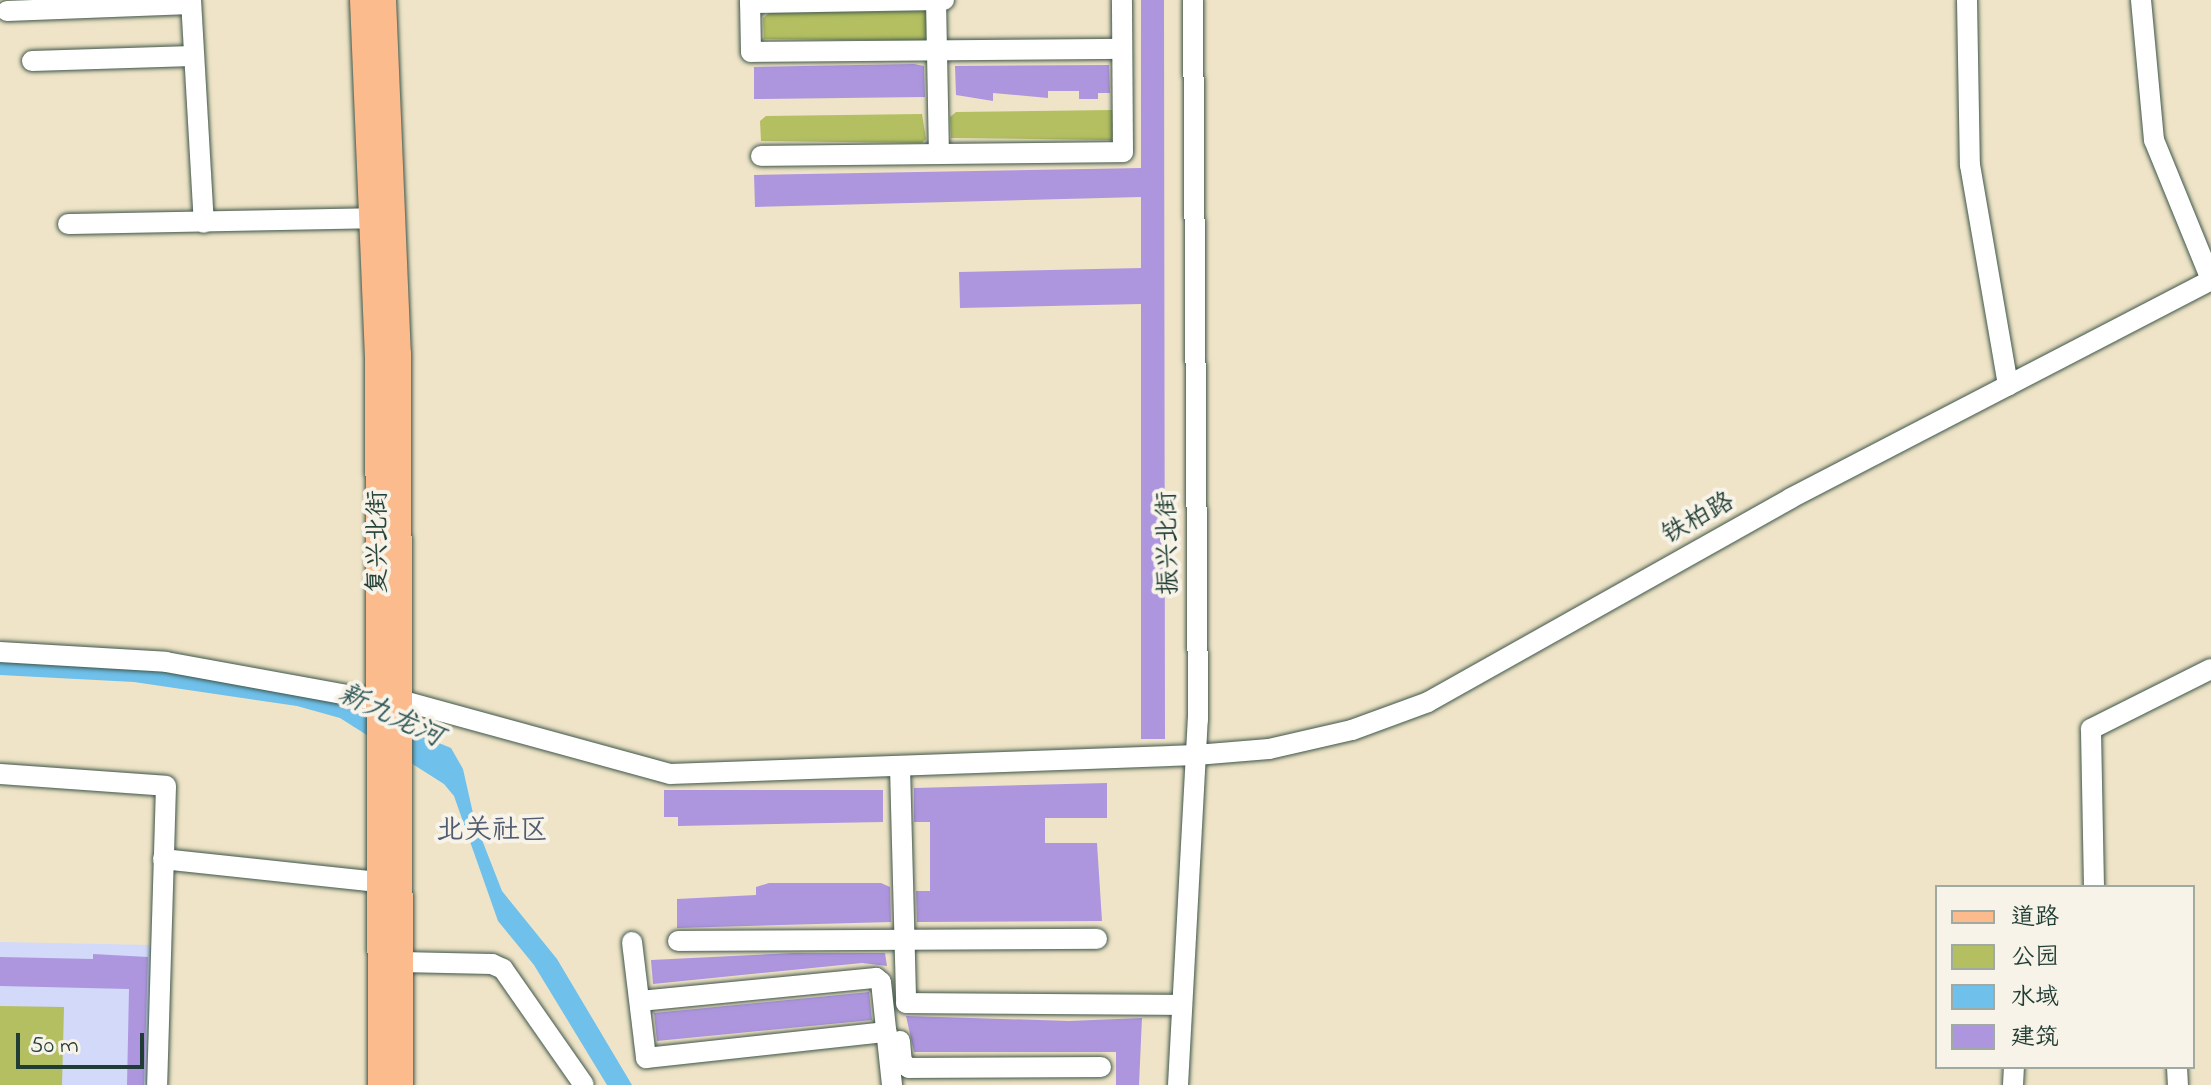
<!DOCTYPE html>
<html>
<head>
<meta charset="utf-8">
<style>
  body { margin:0 }
  #map { position:relative; width:2211px; height:1085px; overflow:hidden; background:#efe4c7; font-family:"Indie Flower","LXGW WenKai TC",sans-serif }
  div>[style] { position:absolute }
  [style*='--x'] { left:calc(var(--x)*1px); top:calc(var(--y)*1px); width:calc(var(--w)*1px); rotate:calc(var(--a)*1deg) }
  .built>* { inset:0; background:#d2d9f9 }
  .green>* { inset:0; background:#b3bf61 }
  .water>* { inset:0; background:#6fc0eb }
  .building>* { inset:0; background:#ae96df }
  .roads { filter:drop-shadow(0 0 2px #3e564a) drop-shadow(0 0 2px #3e564a) }
  .minor>* { height:20px; margin:-10px; padding:0 10px; transform-origin:10px; border-radius:10px; background:#fff }
  .major>* { height:26px; margin:-13px; padding:0 13px; transform-origin:13px; border-radius:13px; background:#fbbb8c }
  span { translate:-50% -50%; white-space:nowrap; text-align:center; line-height:1.15; -webkit-text-stroke:8px #f7f3e8; paint-order:stroke }
  .street-label { font-size:26px; color:#1f3d34 }
  .water-label { font-size:28px; color:#2f5759; font-style:italic }
  .neighbourhood-label { font-size:28px; color:#515c70 }
  .legend { position:absolute; left:1935px; top:885px; width:260px; height:184px; box-sizing:border-box; background:#f7f3e8; border:2px solid #a1aaa0; margin:0; padding:10px 14px; list-style:none; font-size:24px; color:#1f3d34 }
  .legend li { display:flex; align-items:center; gap:16px; height:40px }
  .legend b { width:40px; border:2px solid #a1aaa0 }
  .scale { position:absolute; left:16px; top:1033px; width:128px; height:36px; box-sizing:border-box; border:4px solid #1f3d34; border-top:0; padding-left:10px; font-size:24px; line-height:28px; white-space:nowrap; color:#1f3d34; -webkit-text-stroke:6px #f7f3e8; paint-order:stroke }
</style>
</head>
<body>
<div id="map">
  <div class="built">
    <div style="clip-path:polygon(0 942px,152px 945px,149px 1085px,0 1085px)"></div>
  </div>
  <div class="green">
    <div style="clip-path:polygon(925px 11px,929px 16px,925px 41px,764px 39px,763px 18px,769px 13px)"></div>
    <div style="clip-path:polygon(1112px 110px,1116px 115px,1112px 140px,951px 138px,950px 117px,956px 112px)"></div>
    <div style="clip-path:polygon(922px 114px,926px 139px,922px 143px,761px 141px,760px 121px,766px 116px)"></div>
    <div style="clip-path:polygon(0 1006px,64px 1007px,62px 1085px,0 1085px)"></div>
  </div>
  <div class="water">
    <div style="clip-path:polygon(0 658px,119px 665px,330px 698px,451px 748px,463px 769px,475px 822px,502px 891px,557px 959px,632px 1085px,607px 1085px,534px 965px,498px 921px,454px 796px,444px 784px,340px 718px,297px 706px,134px 682px,0 675px)"></div>
  </div>
  <div class="building">
    <div style="clip-path:polygon(1141px 0,1164px 0,1165px 739px,1141px 739px,1141px 304px,960px 308px,959px 272px,1141px 268px,1141px 197px,755px 207px,754px 175px,1141px 168px)"></div>
    <div style="clip-path:polygon(914px 64px,924px 66px,925px 97px,754px 99px,754px 67px)"></div>
    <div style="clip-path:polygon(1109px 65px,1110px 93px,1098px 93px,1098px 99px,1079px 99px,1079px 91px,1048px 91px,1048px 98px,993px 93px,993px 101px,956px 95px,955px 66px)"></div>
    <div style="clip-path:polygon(1107px 783px,1107px 818px,1045px 818px,1045px 843px,1097px 843px,1102px 921px,917px 922px,916px 891px,930px 891px,930px 822px,914px 822px,914px 788px)"></div>
    <div style="clip-path:polygon(664px 790px,883px 790px,883px 822px,678px 826px,678px 817px,664px 817px)"></div>
    <div style="clip-path:polygon(769px 883px,881px 883px,890px 887px,891px 922px,677px 928px,677px 899px,756px 895px,756px 887px)"></div>
    <div style="clip-path:polygon(792px 953px,885px 953px,887px 966px,862px 963px,653px 984px,651px 960px)"></div>
    <div style="clip-path:polygon(93px 954px,148px 957px,144px 1085px,127px 1085px,129px 989px,0 986px,0 957px,93px 959px)"></div>
    <div style="clip-path:polygon(869px 992px,872px 1020px,657px 1041px,654px 1013px)"></div>
    <div style="clip-path:polygon(906px 1016px,1069px 1021px,1142px 1018px,1139px 1085px,1116px 1085px,1116px 1052px,914px 1052px)"></div>
  </div>
  <div class="roads">
    <div class="minor">
      <div style="--x:191;--y:0;--w:223;--a:86.7"></div>
      <div style="--x:750;--y:0;--w:52;--a:88.9"></div>
      <div style="--x:751;--y:52;--w:371;--a:-0.5"></div>
      <div style="--x:936;--y:0;--w:154;--a:88.9"></div>
      <div style="--x:1967;--y:0;--w:165;--a:89"></div>
      <div style="--x:1970;--y:165;--w:224;--a:80.2"></div>
      <div style="--x:2141;--y:0;--w:141;--a:84.7"></div>
      <div style="--x:2154;--y:140;--w:151;--a:67.8"></div>
      <div style="--x:750;--y:3;--w:194;--a:-0.9"></div>
      <div style="--x:7;--y:11;--w:184;--a:-2.2"></div>
      <div style="--x:32;--y:61;--w:161;--a:-1.8"></div>
      <div style="--x:761;--y:156;--w:362;--a:-0.6"></div>
      <div style="--x:1123;--y:152;--w:152;--a:-90.4"></div>
      <div style="--x:68;--y:224;--w:306;--a:-1.1"></div>
      <div style="--x:0;--y:652;--w:166;--a:3.4"></div>
      <div style="--x:166;--y:662;--w:218;--a:10.3"></div>
      <div style="--x:400;--y:700;--w:280;--a:15.3"></div>
      <div style="--x:670;--y:774;--w:526;--a:-2.07"></div>
      <div style="--x:1196;--y:755;--w:73;--a:-4.7"></div>
      <div style="--x:1269;--y:749;--w:85;--a:-12.9"></div>
      <div style="--x:1352;--y:730;--w:81;--a:-20.2"></div>
      <div style="--x:1428;--y:702;--w:416;--a:-29.3"></div>
      <div style="--x:1791;--y:498;--w:473;--a:-27.4"></div>
      <div style="--x:900;--y:767;--w:236;--a:88.5"></div>
      <div style="--x:906;--y:1003;--w:276;--a:0.4"></div>
      <div style="--x:0;--y:774;--w:166;--a:4.1"></div>
      <div style="--x:166;--y:786;--w:299;--a:91.7"></div>
      <div style="--x:163;--y:859;--w:218;--a:6.1"></div>
      <div style="--x:2094;--y:887;--w:158;--a:-91.1"></div>
      <div style="--x:2091;--y:729;--w:134;--a:-26.6"></div>
      <div style="--x:678;--y:941;--w:419;--a:-0.3"></div>
      <div style="--x:632;--y:942;--w:117;--a:83.1"></div>
      <div style="--x:646;--y:1058;--w:242;--a:-6.2"></div>
      <div style="--x:400;--y:962;--w:92;--a:1.2"></div>
      <div style="--x:492;--y:964;--w:12;--a:24"></div>
      <div style="--x:503;--y:969;--w:141;--a:55.1"></div>
      <div style="--x:640;--y:1001;--w:237;--a:-5.6"></div>
      <div style="--x:876;--y:978;--w:6;--a:39"></div>
      <div style="--x:881;--y:982;--w:104;--a:83.9"></div>
      <div style="--x:900;--y:1041;--w:21;--a:85"></div>
      <div style="--x:902;--y:1062;--w:9;--a:41"></div>
      <div style="--x:909;--y:1068;--w:192;--a:-0.3"></div>
      <div style="--x:2177;--y:1067;--w:18;--a:87"></div>
      <div style="--x:1178;--y:1085;--w:366;--a:-86.9"></div>
      <div style="--x:1198;--y:720;--w:720;--a:-90.4"></div>
      <div style="--x:2013;--y:1085;--w:18;--a:-87"></div>
    </div>
    <div class="major">
      <div style="--x:363;--y:0;--w:354;--a:87.6"></div>
      <div style="--x:378;--y:354;--w:731;--a:89.76"></div>
      <div style="--x:383;--y:0;--w:354;--a:87.6"></div>
      <div style="--x:398;--y:354;--w:731;--a:89.84"></div>
    </div>
  </div>
  <div class="street-label">
    <span style="left:1699px;top:520px;rotate:-29deg">铁柏路</span>
    <span style="left:380px;top:542px;rotate:-90deg">复兴北街</span>
    <span style="left:1170px;top:543px;rotate:-91deg">振兴北街</span>
  </div>
  <div class="water-label">
    <span style="left:390px;top:717px;rotate:25deg">新九龙河</span>
  </div>
  <div class="neighbourhood-label">
    <span style="left:492px;top:832px">北关社区</span>
  </div>
  <ul class="legend">
  <li><b style="height:10px;background:#fbbb8c"></b>道路</li>
  <li><b style="height:22px;background:#b3bf61"></b>公园</li>
  <li><b style="height:22px;background:#6fc0eb"></b>水域</li>
  <li><b style="height:22px;background:#ae96df"></b>建筑</li>
  </ul>
  <div class="scale">50 m</div>
</div>
</body>
</html>
